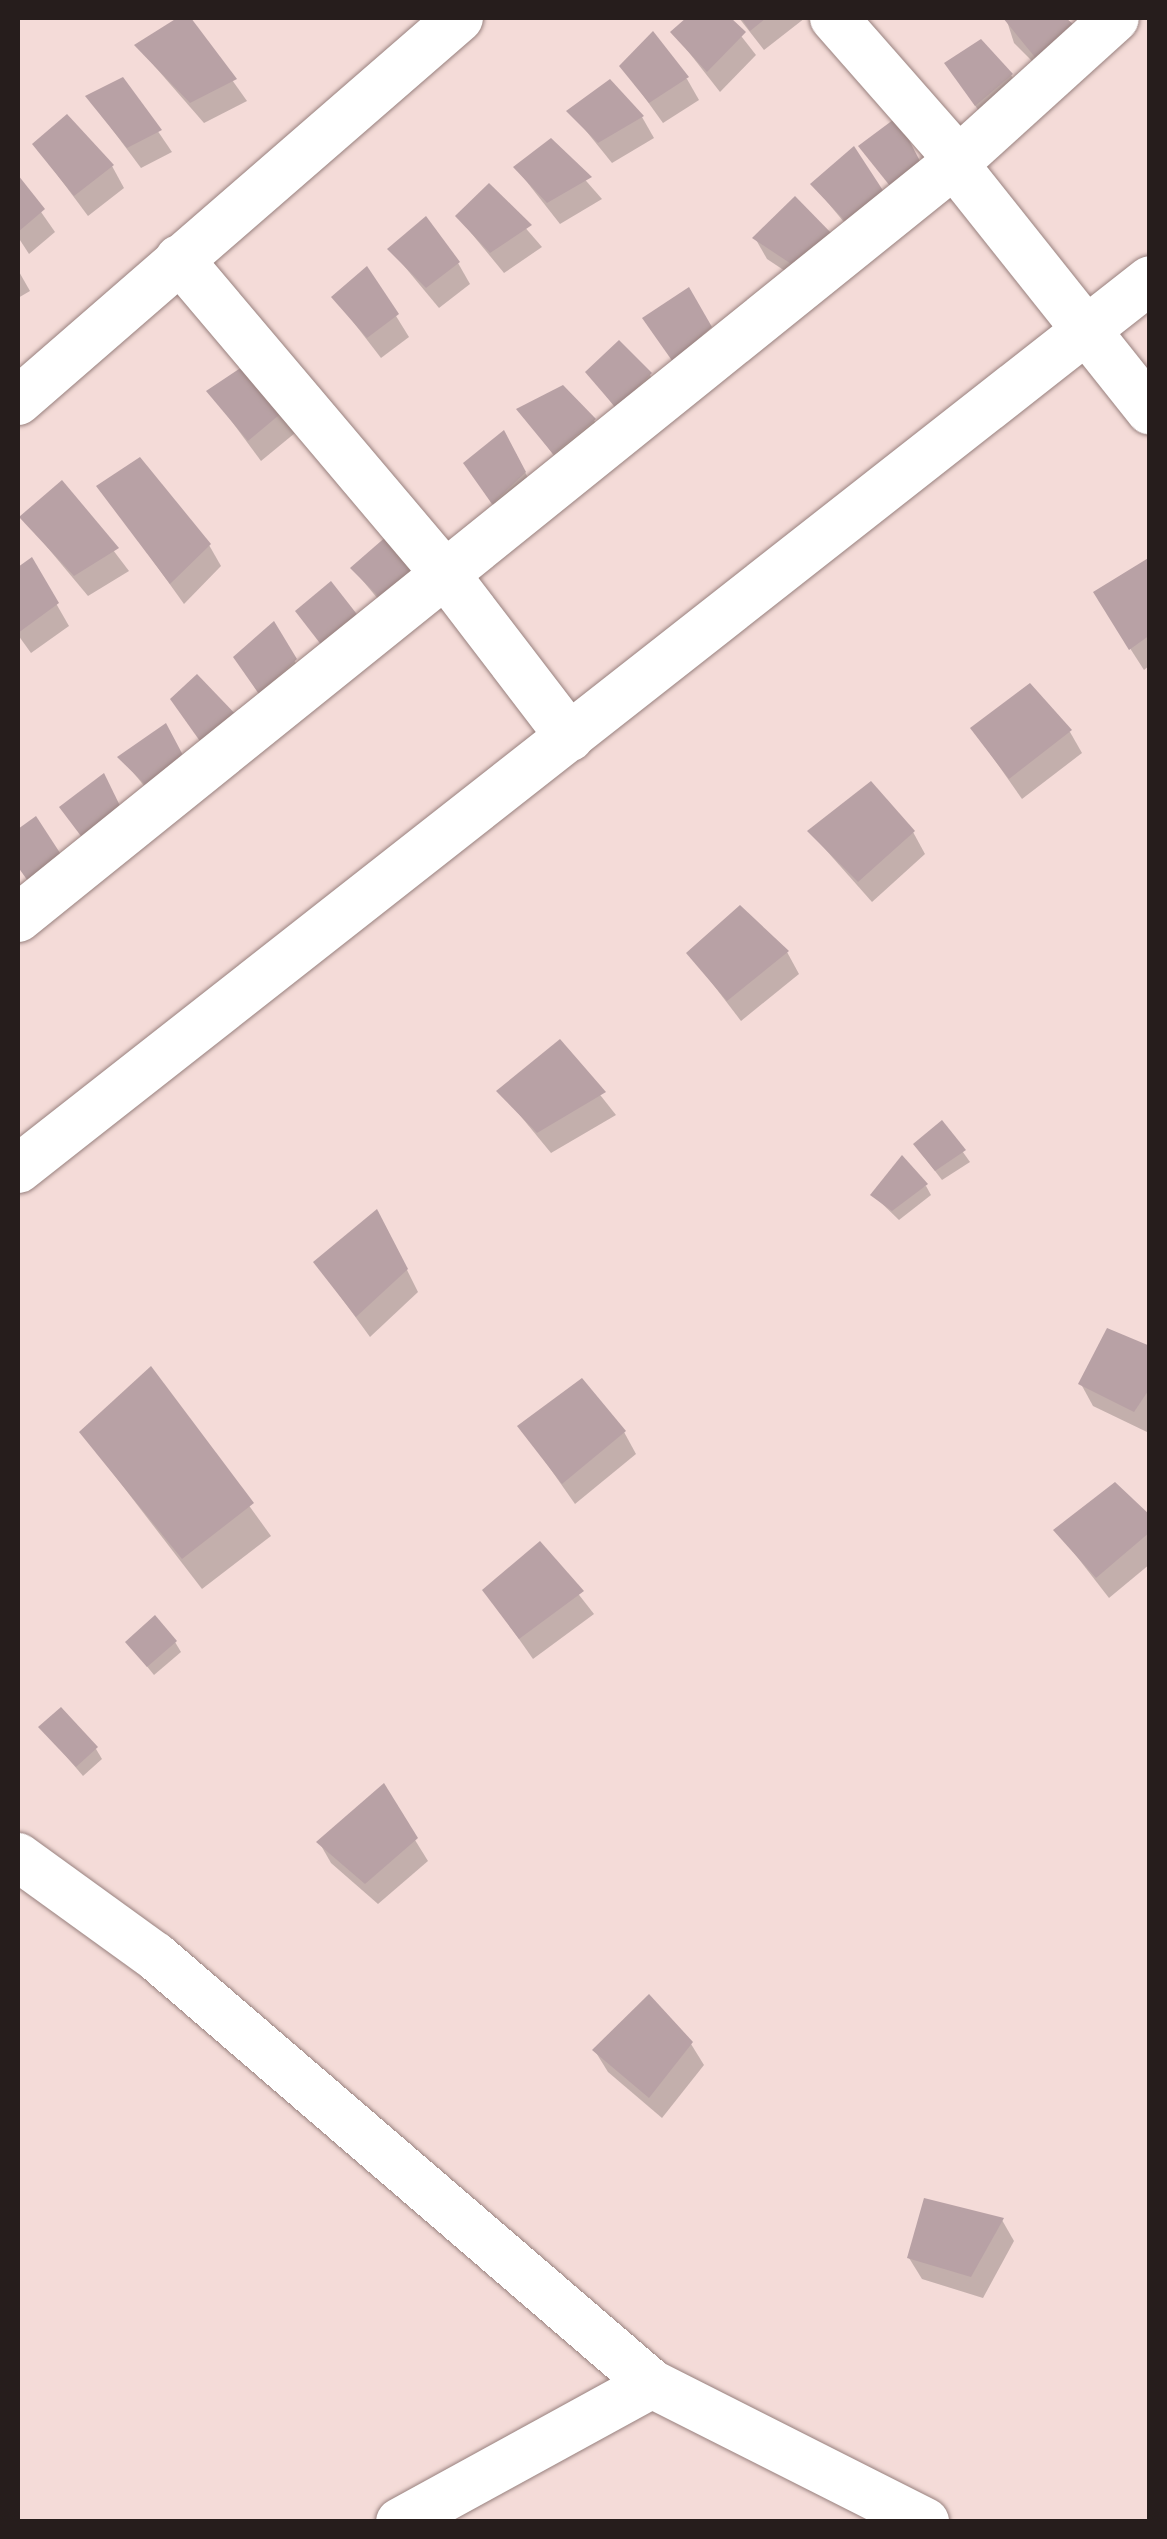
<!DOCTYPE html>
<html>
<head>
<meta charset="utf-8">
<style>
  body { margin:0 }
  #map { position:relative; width:1167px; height:2539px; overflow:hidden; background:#f4dbd8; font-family:Lato,sans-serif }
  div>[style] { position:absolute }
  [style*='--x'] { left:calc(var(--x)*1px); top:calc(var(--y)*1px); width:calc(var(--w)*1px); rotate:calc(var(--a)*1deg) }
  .shadow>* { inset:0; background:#0003 }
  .building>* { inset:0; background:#b8a1a5 }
  .roads { filter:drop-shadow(0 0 2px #98817e) drop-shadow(0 0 2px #98817e) }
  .street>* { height:48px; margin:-24px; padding:0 24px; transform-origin:24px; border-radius:24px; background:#fff }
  span { translate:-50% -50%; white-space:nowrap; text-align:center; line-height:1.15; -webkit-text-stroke:9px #fee9e7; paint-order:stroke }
  .frame { position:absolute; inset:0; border:20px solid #261d1c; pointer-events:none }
</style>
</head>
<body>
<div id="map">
  <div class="shadow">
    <div style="clip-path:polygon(181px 18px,188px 18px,247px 101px,204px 123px,137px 46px)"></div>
    <div style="clip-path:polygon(690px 18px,727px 18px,756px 55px,720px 92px,673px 32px)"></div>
    <div style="clip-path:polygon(739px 18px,805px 18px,764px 50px)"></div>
    <div style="clip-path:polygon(1006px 18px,1063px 18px,1071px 25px,1051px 80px,1014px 43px)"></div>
    <div style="clip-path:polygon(947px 64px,1011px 75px,1024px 96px,989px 126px)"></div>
    <div style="clip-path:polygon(622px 66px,687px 79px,699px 100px,663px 123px)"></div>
    <div style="clip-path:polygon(123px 80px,172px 152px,141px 168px,88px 97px)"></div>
    <div style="clip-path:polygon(570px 111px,642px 117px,654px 138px,612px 163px)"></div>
    <div style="clip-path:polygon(551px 141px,602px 199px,560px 224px,516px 168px)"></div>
    <div style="clip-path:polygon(35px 145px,112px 166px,124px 188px,88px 216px)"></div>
    <div style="clip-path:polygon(853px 150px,864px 246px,813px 185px)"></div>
    <div style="clip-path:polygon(18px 179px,55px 232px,29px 254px,18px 237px)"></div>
    <div style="clip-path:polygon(489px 186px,542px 247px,504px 273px,458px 217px)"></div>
    <div style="clip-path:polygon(755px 238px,834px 239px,815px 291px,767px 259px)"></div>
    <div style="clip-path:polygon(390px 249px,458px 263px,470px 284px,439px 308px)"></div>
    <div style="clip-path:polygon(18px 270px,30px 291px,18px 298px)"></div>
    <div style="clip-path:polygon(334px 297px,396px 316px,409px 337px,381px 358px)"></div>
    <div style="clip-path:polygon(250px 365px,295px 433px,261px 461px,210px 392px)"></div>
    <div style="clip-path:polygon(588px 372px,650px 375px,662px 396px,630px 427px)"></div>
    <div style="clip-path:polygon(520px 410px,594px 420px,606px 441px,567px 473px)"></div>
    <div style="clip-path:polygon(516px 454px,536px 494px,505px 523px,466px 464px)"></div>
    <div style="clip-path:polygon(62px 483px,129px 571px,88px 596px,22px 517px)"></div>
    <div style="clip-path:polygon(100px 487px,209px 545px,221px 566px,184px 604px)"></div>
    <div style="clip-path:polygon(396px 532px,398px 623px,353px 569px)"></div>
    <div style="clip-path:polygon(31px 560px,69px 626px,31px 653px,18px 635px,18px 570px)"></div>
    <div style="clip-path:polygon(1150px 560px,1150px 665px,1144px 670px,1108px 614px)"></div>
    <div style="clip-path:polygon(273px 625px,307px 682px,273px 714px,249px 679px)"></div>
    <div style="clip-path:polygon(973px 729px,1070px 732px,1082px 753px,1022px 799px)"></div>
    <div style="clip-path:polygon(121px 758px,196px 782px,166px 812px)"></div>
    <div style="clip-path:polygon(810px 832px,913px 832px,925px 854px,872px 902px)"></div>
    <div style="clip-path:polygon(787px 952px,799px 974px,741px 1021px,689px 953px)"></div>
    <div style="clip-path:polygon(559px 1043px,616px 1115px,551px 1153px,500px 1091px)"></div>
    <div style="clip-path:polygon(942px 1123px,970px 1162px,942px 1180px,922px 1154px)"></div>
    <div style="clip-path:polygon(926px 1186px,931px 1195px,899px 1220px,873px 1195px)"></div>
    <div style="clip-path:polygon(389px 1234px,418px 1292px,370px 1337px,316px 1263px)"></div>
    <div style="clip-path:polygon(1150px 1349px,1150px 1428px,1147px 1432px,1093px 1406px,1081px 1384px)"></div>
    <div style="clip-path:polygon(151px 1370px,271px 1536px,202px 1589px,82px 1433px)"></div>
    <div style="clip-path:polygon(521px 1427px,624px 1432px,636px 1454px,575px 1504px)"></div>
    <div style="clip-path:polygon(1150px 1519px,1150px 1564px,1109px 1598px,1057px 1531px)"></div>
    <div style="clip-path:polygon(540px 1545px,594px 1614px,533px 1659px,485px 1591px)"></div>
    <div style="clip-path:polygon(175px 1642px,181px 1652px,154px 1675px,128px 1643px)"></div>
    <div style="clip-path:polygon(42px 1728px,96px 1749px,102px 1759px,83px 1776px)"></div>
    <div style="clip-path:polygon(415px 1840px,428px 1861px,378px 1904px,331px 1863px,319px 1842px)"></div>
    <div style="clip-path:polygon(691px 2044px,704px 2065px,662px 2118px,608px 2072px,595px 2051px)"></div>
    <div style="clip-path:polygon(1002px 2220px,1014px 2241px,983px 2298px,922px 2279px,909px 2258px)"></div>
  </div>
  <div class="building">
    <div style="clip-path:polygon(177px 18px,191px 18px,237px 79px,190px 103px,134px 45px)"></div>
    <div style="clip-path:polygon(686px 18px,731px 18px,746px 32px,707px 72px,670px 32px)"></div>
    <div style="clip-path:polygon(741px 18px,766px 18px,750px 31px)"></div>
    <div style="clip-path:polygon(1003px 18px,1066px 18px,1073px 24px,1038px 61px)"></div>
    <div style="clip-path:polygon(653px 31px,689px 77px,649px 103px,619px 66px)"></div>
    <div style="clip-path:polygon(981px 39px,1013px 74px,975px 106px,944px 63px)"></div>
    <div style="clip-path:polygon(123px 77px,162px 130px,127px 148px,85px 96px)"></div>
    <div style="clip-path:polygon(610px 79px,644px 116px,598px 143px,566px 111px)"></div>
    <div style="clip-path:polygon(67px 114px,114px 165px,74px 196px,32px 144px)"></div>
    <div style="clip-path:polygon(897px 117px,921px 163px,890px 186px,858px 146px)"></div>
    <div style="clip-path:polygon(551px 138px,592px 177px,547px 203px,513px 167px)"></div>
    <div style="clip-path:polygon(854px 146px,884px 192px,850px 226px,810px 184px)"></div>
    <div style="clip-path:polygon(18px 175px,45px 209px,18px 232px)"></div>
    <div style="clip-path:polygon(489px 183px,532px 225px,490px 253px,455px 216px)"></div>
    <div style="clip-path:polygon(795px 196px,836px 238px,802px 271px,752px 238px)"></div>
    <div style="clip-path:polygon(426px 216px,460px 262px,426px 288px,387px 249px)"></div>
    <div style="clip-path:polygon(367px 266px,399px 314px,367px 338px,331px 297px)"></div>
    <div style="clip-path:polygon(689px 287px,712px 327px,673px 362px,642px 318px)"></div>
    <div style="clip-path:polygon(619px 340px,652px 373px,616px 408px,585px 372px)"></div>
    <div style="clip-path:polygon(251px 361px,285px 410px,248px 441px,206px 391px)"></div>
    <div style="clip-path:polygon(563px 385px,596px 419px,553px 454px,516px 409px)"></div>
    <div style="clip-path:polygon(504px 430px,526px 472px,492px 504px,463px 463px)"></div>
    <div style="clip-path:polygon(140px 457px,211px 544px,170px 584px,96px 486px)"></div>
    <div style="clip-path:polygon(62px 480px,119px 548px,74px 576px,19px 517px)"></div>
    <div style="clip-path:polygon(396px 528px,421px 571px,385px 603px,350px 568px)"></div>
    <div style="clip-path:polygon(32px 557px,59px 603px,18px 633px,18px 567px)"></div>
    <div style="clip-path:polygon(1150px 557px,1150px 635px,1129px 650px,1093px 592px)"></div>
    <div style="clip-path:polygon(331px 581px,363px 622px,326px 651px,295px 611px)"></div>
    <div style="clip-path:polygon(274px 621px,297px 659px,259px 694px,233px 657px)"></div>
    <div style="clip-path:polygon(197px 674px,243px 722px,202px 744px,170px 699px)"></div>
    <div style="clip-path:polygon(1030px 683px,1072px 730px,1009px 779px,970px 728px)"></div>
    <div style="clip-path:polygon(166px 723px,185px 759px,153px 792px,117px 757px)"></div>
    <div style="clip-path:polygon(104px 773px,125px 816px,87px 844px,59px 807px)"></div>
    <div style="clip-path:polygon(871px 781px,915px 831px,858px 882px,807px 831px)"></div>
    <div style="clip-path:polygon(36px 816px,62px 856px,30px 884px,18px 867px,18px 829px)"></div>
    <div style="clip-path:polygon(740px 905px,789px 951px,727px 1001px,686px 953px)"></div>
    <div style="clip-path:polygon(560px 1039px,606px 1092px,537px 1133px,496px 1091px)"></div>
    <div style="clip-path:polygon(942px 1120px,966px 1150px,935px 1171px,913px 1144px)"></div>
    <div style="clip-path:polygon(902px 1155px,928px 1184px,892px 1211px,870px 1195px)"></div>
    <div style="clip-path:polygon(377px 1209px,408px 1269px,356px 1317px,313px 1262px)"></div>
    <div style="clip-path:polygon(1107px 1328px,1150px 1346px,1150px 1388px,1134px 1412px,1078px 1384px)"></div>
    <div style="clip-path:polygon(151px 1366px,254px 1503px,182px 1559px,79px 1432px)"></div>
    <div style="clip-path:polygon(582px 1378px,626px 1431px,562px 1484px,517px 1426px)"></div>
    <div style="clip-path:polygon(1115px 1482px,1150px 1515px,1150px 1532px,1096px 1578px,1053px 1530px)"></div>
    <div style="clip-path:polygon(540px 1541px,584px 1591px,519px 1639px,482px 1590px)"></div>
    <div style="clip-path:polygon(155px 1615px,177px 1641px,147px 1667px,125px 1642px)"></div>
    <div style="clip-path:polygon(61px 1707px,98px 1747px,76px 1767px,38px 1727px)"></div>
    <div style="clip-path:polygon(384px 1783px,418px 1838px,365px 1884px,316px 1842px)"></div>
    <div style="clip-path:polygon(649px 1994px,693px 2042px,649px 2098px,592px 2050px)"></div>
    <div style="clip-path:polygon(924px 2198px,1004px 2218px,971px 2277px,907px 2258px)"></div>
  </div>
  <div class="roads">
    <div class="street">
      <div style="--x:834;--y:18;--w:188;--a:48.7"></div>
      <div style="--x:954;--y:164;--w:315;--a:51.5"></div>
      <div style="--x:179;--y:259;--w:414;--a:49.8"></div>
      <div style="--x:446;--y:575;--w:204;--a:52.6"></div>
      <div style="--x:18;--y:401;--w:584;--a:-40.97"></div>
      <div style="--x:18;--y:918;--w:1202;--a:-38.85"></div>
      <div style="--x:954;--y:164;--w:217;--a:-42.2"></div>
      <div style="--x:18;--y:1169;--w:1439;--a:-38.14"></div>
      <div style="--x:18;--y:1857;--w:169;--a:35.9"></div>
      <div style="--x:155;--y:1956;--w:656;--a:40.73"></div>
      <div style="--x:652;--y:2384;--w:306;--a:26.8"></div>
      <div style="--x:400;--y:2522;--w:287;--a:-28.7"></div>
    </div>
  </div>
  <div class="frame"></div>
</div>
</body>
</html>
